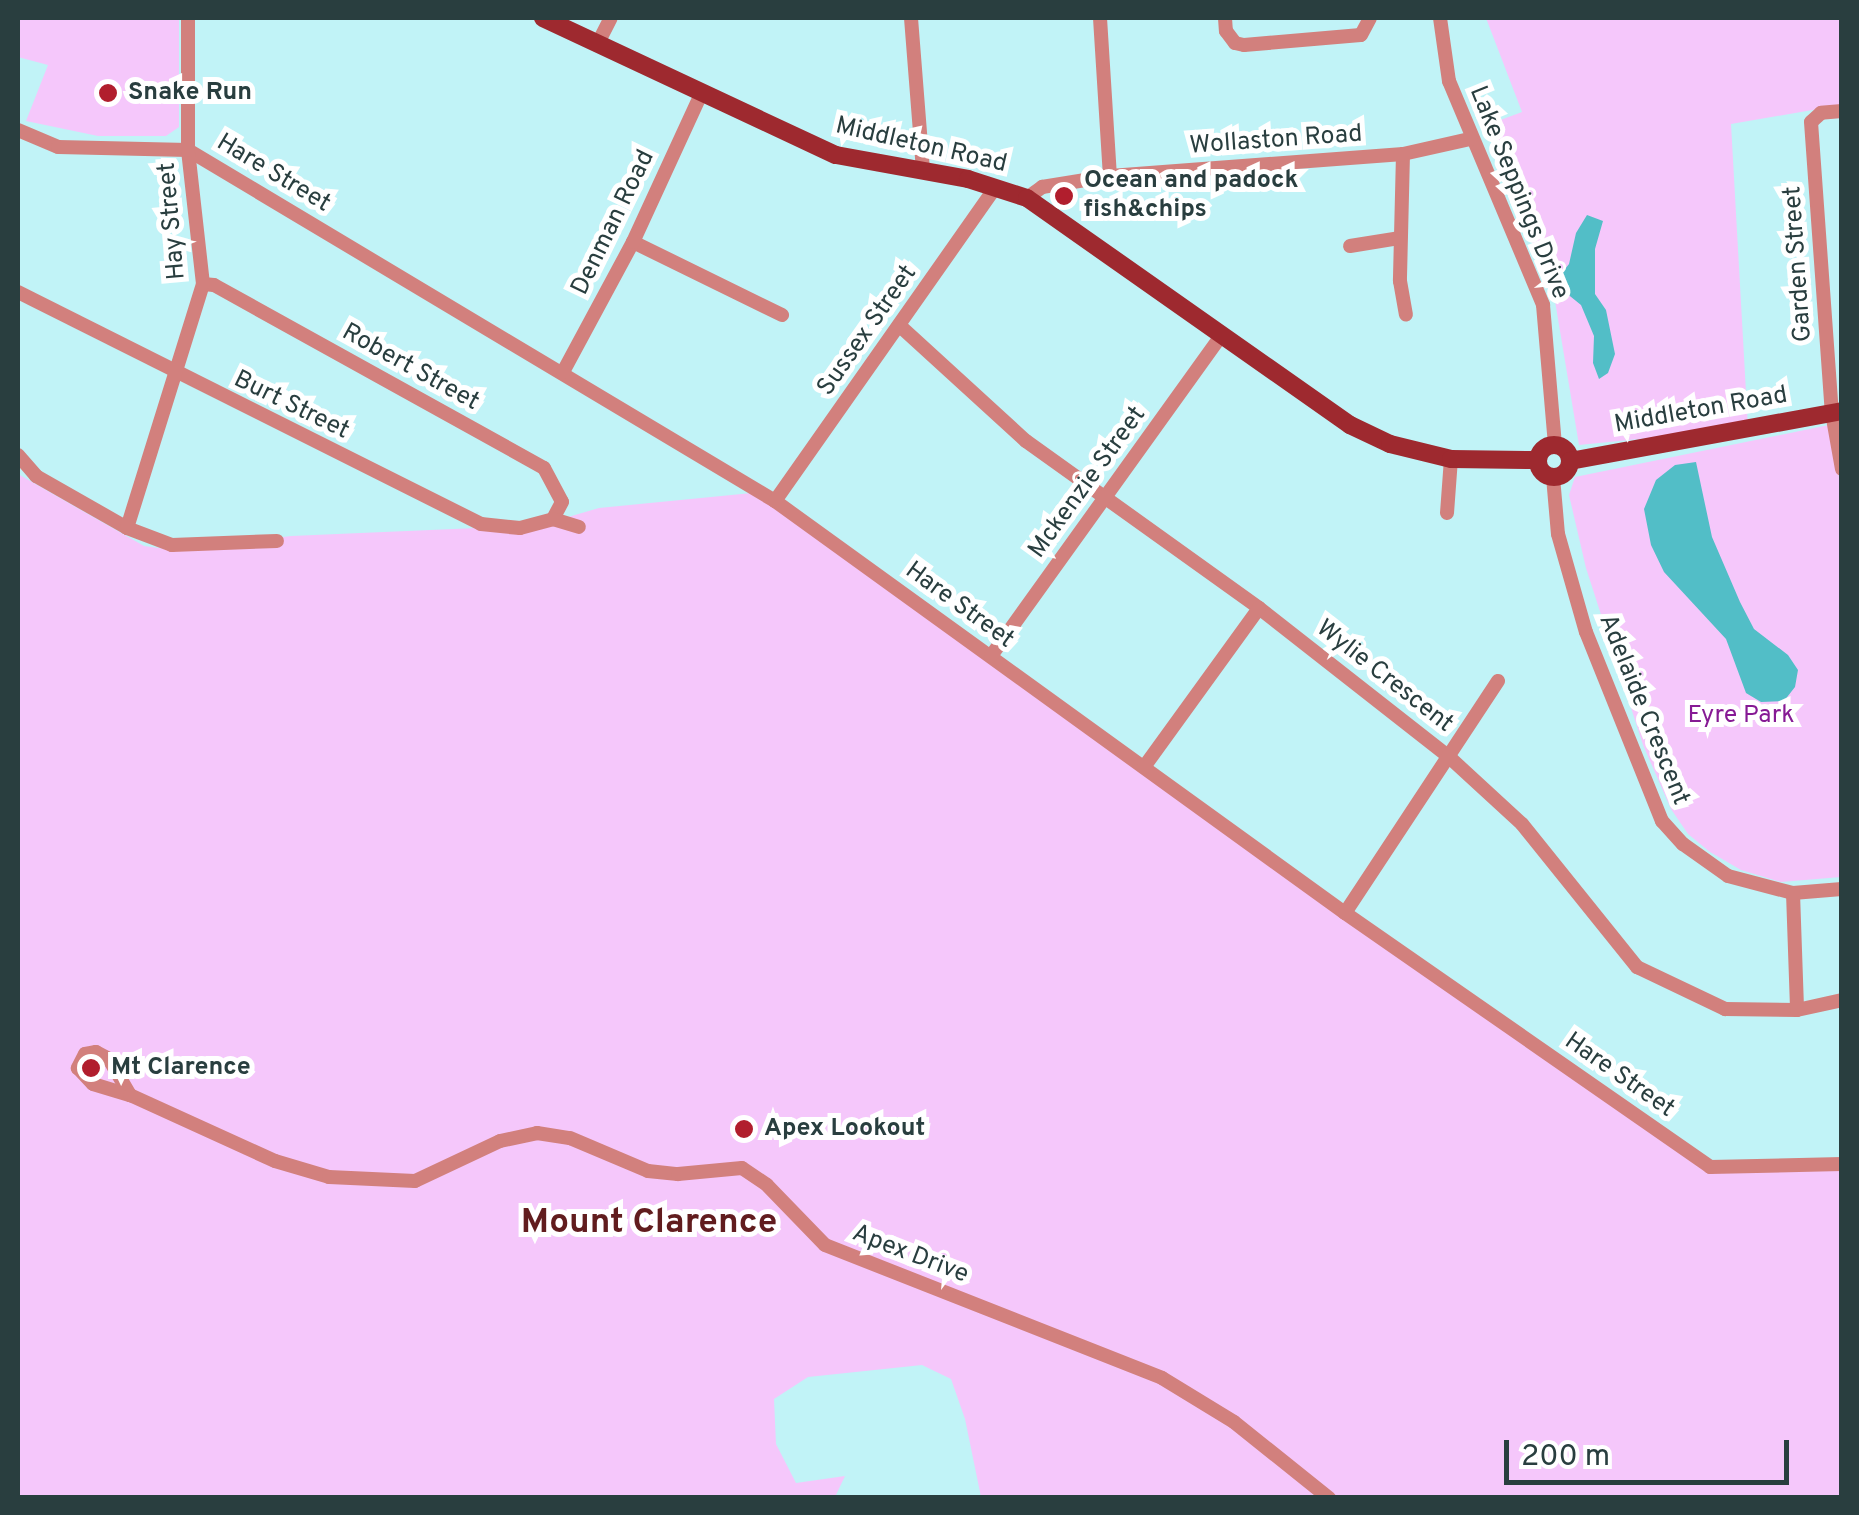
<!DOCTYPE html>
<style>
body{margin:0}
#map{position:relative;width:1859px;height:1515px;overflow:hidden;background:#c1f3f7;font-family:Overpass,sans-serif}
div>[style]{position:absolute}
.green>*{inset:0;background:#f5c7fb}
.water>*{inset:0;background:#52bec7}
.minor>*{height:14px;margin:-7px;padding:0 7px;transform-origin:7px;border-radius:7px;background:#d2807d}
.major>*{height:18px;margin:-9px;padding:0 9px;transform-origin:9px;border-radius:9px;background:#9e292f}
.major>.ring{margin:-9px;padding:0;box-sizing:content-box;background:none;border:18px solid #9e292f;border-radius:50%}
.dots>*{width:28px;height:28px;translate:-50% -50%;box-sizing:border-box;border:5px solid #fff;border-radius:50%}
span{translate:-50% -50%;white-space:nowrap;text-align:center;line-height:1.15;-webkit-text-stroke:10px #fff;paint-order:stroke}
.poi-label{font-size:25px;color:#293e3f;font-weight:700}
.left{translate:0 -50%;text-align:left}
.street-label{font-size:25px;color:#293e3f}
.park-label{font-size:25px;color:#861a94}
.district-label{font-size:35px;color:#611c1e;font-weight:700}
.frame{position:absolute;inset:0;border:20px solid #293e3f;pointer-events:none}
.scale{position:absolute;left:1504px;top:1440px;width:285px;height:45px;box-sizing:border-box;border:5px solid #293e3f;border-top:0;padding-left:12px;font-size:30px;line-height:35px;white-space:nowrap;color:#293e3f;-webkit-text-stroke:8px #fff;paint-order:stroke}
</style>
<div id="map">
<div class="green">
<div style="clip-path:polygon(18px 18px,179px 18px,179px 127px,166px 136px,98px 136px,26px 121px,48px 65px,18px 57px)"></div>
<div style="clip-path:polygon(1486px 18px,1841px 18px,1841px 105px,1731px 124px,1748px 428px,1579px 445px,1555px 301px,1487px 125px,1522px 112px)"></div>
<div style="clip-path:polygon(1829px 425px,1842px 493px,1841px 877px,1781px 882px,1741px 870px,1710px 852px,1688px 834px,1671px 809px,1643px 745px,1586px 568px,1569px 495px,1575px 477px)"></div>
<div style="clip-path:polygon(18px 474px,144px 546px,174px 550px,291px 536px,477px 528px,520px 531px,599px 508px,762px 492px,1705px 1164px,1841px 1168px,1841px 1497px,981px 1497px,965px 1419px,951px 1379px,922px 1365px,808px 1377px,774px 1399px,776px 1444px,796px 1483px,845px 1476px,835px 1497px,18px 1497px)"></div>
</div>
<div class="water">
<div style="clip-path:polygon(1587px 215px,1603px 221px,1595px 249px,1595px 294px,1606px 310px,1615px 354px,1608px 373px,1599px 379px,1593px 363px,1594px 336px,1581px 305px,1560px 288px,1557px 279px,1569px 264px,1576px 233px)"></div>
<div style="clip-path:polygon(1696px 462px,1712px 537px,1740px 602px,1754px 629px,1788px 655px,1798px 670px,1795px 687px,1784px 701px,1761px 702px,1746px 693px,1726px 639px,1664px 572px,1651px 545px,1644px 509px,1656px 480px,1675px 465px)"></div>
</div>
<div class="minor">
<div style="left:911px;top:18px;width:151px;rotate:85.5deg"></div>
<div style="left:1100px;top:18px;width:158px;rotate:86.4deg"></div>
<div style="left:1225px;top:18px;width:13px;rotate:86deg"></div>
<div style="left:1226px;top:31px;width:15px;rotate:53deg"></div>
<div style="left:1235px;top:43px;width:9px;rotate:13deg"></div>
<div style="left:1244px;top:45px;width:117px;rotate:-4.9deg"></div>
<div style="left:1361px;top:35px;width:19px;rotate:-62deg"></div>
<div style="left:1440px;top:18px;width:64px;rotate:81.9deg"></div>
<div style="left:1449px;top:81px;width:243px;rotate:67.2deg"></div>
<div style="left:1543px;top:305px;width:141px;rotate:85.1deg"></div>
<div style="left:597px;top:45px;width:30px;rotate:-63deg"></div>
<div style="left:1842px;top:111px;width:21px;rotate:175deg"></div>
<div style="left:1821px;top:113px;width:13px;rotate:138deg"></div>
<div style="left:1811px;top:122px;width:292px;rotate:85.9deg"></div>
<div style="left:1832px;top:413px;width:57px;rotate:79.9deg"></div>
<div style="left:18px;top:130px;width:43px;rotate:23deg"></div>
<div style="left:58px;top:147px;width:130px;rotate:1.3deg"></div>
<div style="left:188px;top:150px;width:684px;rotate:30.88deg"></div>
<div style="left:775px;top:501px;width:703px;rotate:35.86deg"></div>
<div style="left:1345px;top:913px;width:445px;rotate:34.8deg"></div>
<div style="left:1710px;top:1167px;width:132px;rotate:-1.3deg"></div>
<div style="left:1403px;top:154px;width:127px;rotate:91.4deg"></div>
<div style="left:1400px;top:281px;width:34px;rotate:80deg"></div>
<div style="left:1027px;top:198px;width:19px;rotate:-36deg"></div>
<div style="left:1042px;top:187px;width:69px;rotate:-9.2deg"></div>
<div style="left:1110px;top:176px;width:294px;rotate:-4.3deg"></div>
<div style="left:1403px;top:154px;width:69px;rotate:-12.6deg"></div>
<div style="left:633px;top:242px;width:166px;rotate:26.1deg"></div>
<div style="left:1350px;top:246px;width:51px;rotate:-9.1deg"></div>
<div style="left:203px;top:284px;width:11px;rotate:5deg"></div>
<div style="left:214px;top:285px;width:377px;rotate:29deg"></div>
<div style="left:544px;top:468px;width:38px;rotate:62deg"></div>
<div style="left:562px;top:502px;width:19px;rotate:118deg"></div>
<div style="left:18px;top:292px;width:518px;rotate:26.61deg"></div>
<div style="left:481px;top:524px;width:39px;rotate:6deg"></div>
<div style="left:520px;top:528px;width:34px;rotate:-15deg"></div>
<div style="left:900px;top:326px;width:171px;rotate:42.4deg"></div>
<div style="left:1026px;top:441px;width:287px;rotate:35.6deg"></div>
<div style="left:1259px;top:608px;width:240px;rotate:38.1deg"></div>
<div style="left:1448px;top:756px;width:100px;rotate:42.6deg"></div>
<div style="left:1522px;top:824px;width:184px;rotate:51.2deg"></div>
<div style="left:1637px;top:967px;width:98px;rotate:25.5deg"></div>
<div style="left:1725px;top:1009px;width:72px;rotate:0.8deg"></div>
<div style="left:1797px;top:1010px;width:46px;rotate:-12.5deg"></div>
<div style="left:563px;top:372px;width:148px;rotate:-61.7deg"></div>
<div style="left:633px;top:242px;width:165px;rotate:-65.3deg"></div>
<div style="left:18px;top:455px;width:28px;rotate:49deg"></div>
<div style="left:36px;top:476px;width:105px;rotate:29.7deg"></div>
<div style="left:127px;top:528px;width:48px;rotate:20.7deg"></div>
<div style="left:172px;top:545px;width:105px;rotate:-2.2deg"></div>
<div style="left:1553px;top:477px;width:57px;rotate:85deg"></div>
<div style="left:1558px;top:534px;width:102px;rotate:74.1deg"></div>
<div style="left:1586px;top:632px;width:204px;rotate:68.1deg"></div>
<div style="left:1662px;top:821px;width:31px;rotate:48deg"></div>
<div style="left:1683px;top:844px;width:55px;rotate:35.4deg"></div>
<div style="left:1728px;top:876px;width:67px;rotate:14.7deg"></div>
<div style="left:1793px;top:893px;width:49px;rotate:-4.7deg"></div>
<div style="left:775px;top:501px;width:384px;rotate:-54.9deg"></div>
<div style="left:1447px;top:513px;width:54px;rotate:-85.8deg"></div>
<div style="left:553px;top:519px;width:27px;rotate:17deg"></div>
<div style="left:127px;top:528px;width:256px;rotate:-72.7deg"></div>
<div style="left:203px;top:284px;width:135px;rotate:-96.4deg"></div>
<div style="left:188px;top:150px;width:132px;rotate:-90deg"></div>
<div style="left:991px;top:656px;width:394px;rotate:-54.3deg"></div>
<div style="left:1144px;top:767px;width:196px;rotate:-54.1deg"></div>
<div style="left:1793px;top:893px;width:117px;rotate:88deg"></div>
<div style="left:1345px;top:913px;width:278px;rotate:-56.6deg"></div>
<div style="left:130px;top:1095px;width:42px;rotate:-120.3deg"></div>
<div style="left:109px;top:1059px;width:15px;rotate:-152deg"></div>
<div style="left:96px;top:1052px;width:11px;rotate:170deg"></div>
<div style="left:85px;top:1054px;width:16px;rotate:117deg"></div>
<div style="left:78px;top:1068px;width:22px;rotate:47deg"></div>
<div style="left:93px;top:1084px;width:39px;rotate:17deg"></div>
<div style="left:130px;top:1095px;width:159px;rotate:24.5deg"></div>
<div style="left:275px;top:1161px;width:56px;rotate:16.5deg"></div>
<div style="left:329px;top:1177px;width:86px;rotate:2.7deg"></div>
<div style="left:415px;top:1181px;width:94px;rotate:-25.2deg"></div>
<div style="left:500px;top:1141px;width:38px;rotate:-12deg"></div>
<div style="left:537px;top:1133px;width:33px;rotate:9deg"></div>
<div style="left:570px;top:1138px;width:85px;rotate:22.9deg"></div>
<div style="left:648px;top:1171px;width:30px;rotate:6deg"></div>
<div style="left:678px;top:1174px;width:64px;rotate:-5.4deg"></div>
<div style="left:742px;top:1168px;width:30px;rotate:34deg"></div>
<div style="left:767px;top:1185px;width:83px;rotate:46deg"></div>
<div style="left:825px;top:1245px;width:362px;rotate:21.5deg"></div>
<div style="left:1162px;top:1378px;width:84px;rotate:31.4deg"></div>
<div style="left:1234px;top:1422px;width:122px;rotate:38.7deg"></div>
</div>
<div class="major">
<div style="left:543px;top:18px;width:323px;rotate:25.1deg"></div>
<div style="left:836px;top:155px;width:134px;rotate:10.3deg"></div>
<div style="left:968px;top:179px;width:62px;rotate:17.9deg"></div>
<div style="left:1027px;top:198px;width:395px;rotate:35.1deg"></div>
<div style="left:1350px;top:425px;width:44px;rotate:25.4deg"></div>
<div style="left:1390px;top:444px;width:63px;rotate:13.8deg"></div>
<div style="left:1451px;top:459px;width:87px;rotate:0.7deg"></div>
<div class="ring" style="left:1538px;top:445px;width:14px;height:14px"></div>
<div style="left:1570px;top:461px;width:277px;rotate:-10.4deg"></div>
</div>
<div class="dots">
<div style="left:108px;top:93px;background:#b11e2d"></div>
<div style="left:1064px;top:196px;background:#b11e2d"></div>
<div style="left:91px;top:1068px;background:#b11e2d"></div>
<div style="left:744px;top:1129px;background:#b11e2d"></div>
</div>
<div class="poi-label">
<span class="left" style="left:128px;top:93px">Snake Run</span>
<span class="left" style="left:1084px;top:196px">Ocean and padock<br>fish&amp;chips</span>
<span class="left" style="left:111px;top:1068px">Mt Clarence</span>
<span class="left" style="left:764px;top:1129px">Apex Lookout</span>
</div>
<div class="street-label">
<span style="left:1276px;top:141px;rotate:-4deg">Wollaston Road</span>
<span style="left:921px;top:146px;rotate:13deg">Middleton Road</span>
<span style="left:273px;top:174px;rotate:31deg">Hare Street</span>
<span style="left:1518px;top:193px;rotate:68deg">Lake Seppings Drive</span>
<span style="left:173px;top:221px;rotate:-95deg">Hay Street</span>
<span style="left:614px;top:223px;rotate:-64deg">Denman Road</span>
<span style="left:1799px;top:264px;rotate:-94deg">Garden Street</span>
<span style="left:868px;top:331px;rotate:-55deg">Sussex Street</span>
<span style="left:410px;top:368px;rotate:29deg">Robert Street</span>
<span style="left:291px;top:406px;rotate:26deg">Burt Street</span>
<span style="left:1701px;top:411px;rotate:-10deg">Middleton Road</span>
<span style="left:1088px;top:483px;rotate:-54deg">Mckenzie Street</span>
<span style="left:959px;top:606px;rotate:36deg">Hare Street</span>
<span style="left:1384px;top:677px;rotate:38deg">Wylie Crescent</span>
<span style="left:1643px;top:710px;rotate:68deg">Adelaide Crescent</span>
<span style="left:1619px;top:1076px;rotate:35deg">Hare Street</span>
<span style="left:910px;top:1255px;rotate:21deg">Apex Drive</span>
</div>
<div class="park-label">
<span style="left:1741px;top:716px">Eyre Park</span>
</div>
<div class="district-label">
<span style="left:649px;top:1223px">Mount Clarence</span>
</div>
<div class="frame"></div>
<div class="scale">200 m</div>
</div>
